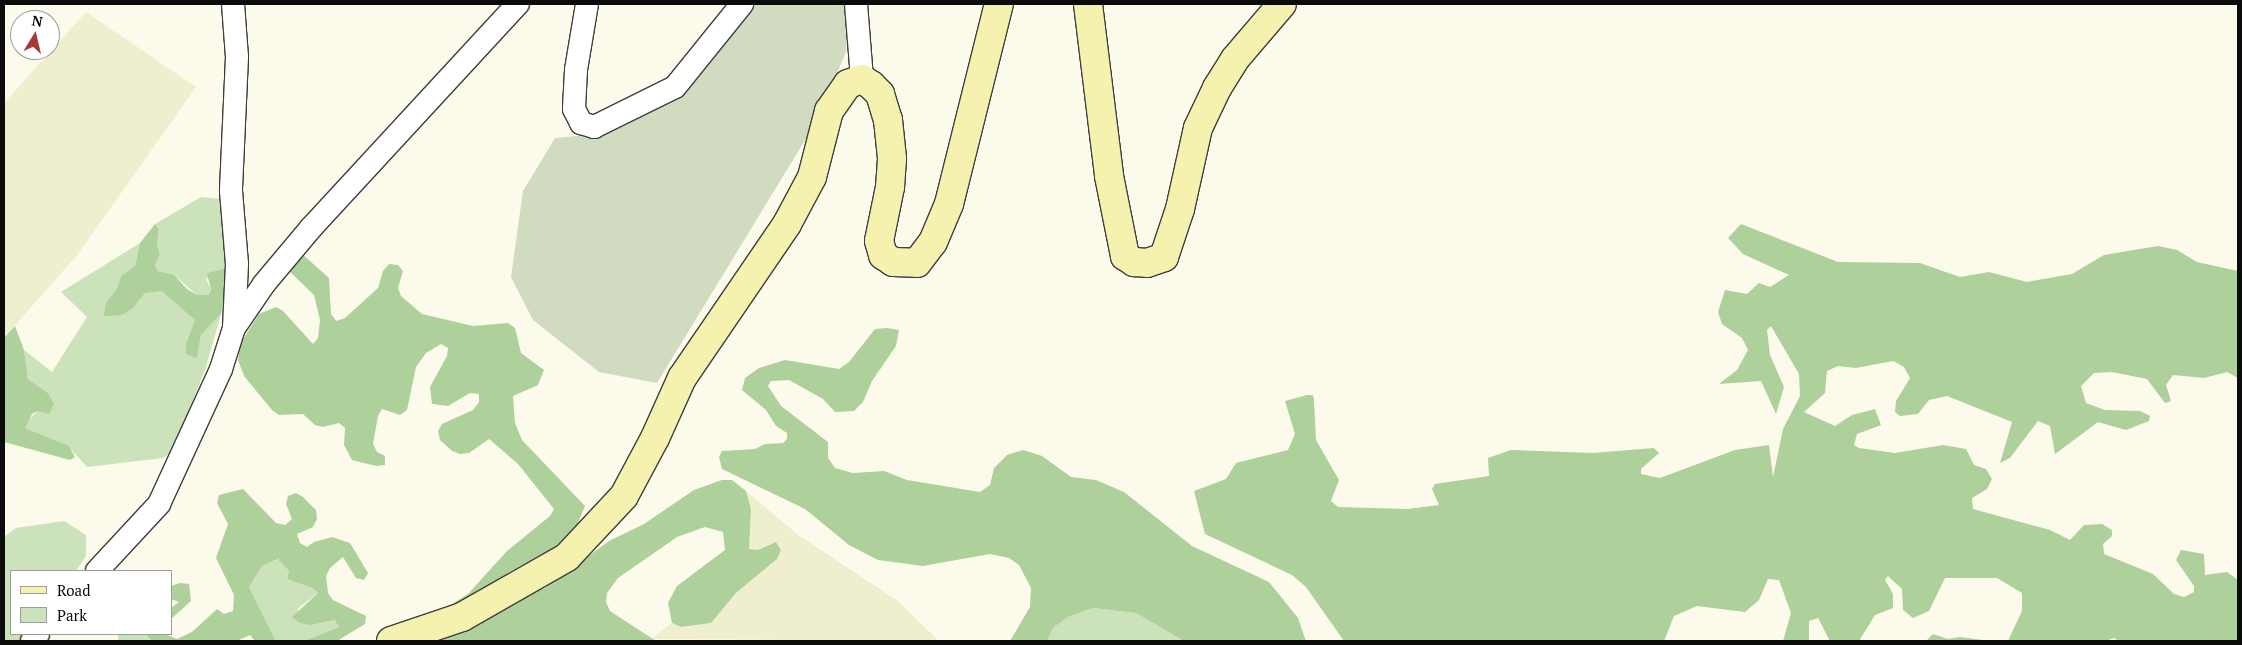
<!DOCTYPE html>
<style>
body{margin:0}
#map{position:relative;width:2242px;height:645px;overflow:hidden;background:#fcfaeb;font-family:"PT Serif",serif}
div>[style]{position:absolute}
.farmland>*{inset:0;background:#efefcf}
.green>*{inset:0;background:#cbe2ba}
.forest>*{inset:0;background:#aed09b}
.cemetery>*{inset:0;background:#d0dbc0}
.roads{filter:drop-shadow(1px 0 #3e3e3e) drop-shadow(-1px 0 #3e3e3e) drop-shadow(0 1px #3e3e3e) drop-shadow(0 -1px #3e3e3e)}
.street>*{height:22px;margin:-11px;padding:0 11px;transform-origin:11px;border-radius:11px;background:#fff}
.secondary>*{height:28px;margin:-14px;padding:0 14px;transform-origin:14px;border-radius:14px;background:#f4f2ae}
span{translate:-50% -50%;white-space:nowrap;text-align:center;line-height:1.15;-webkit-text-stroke:5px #fff;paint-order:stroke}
.frame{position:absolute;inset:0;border:5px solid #0b0b0b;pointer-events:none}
.legend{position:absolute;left:10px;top:570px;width:162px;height:65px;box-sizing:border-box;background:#fff;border:1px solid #9d9d9d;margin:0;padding:6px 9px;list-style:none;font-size:15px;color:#0b0b0b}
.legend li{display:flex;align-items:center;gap:10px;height:25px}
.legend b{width:25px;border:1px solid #9d9d9d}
.north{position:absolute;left:10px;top:10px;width:50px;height:50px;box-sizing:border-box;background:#fff;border:1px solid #9d9d9d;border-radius:50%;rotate:9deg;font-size:14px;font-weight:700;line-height:20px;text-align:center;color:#0b0b0b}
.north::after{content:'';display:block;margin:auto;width:18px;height:22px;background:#a73a36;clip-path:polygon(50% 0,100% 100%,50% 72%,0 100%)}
</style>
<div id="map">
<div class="farmland">
<div style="clip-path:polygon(86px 12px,196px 87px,78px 254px,4px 338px,4px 103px)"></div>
<div style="clip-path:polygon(746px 491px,797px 534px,898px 601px,939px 641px,651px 639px,672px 623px,681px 627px,711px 623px,736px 593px,777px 559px,748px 549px,751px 509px)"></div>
</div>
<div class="green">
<div style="clip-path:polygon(201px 197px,220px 199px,229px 268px,206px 279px,211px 290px,209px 295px,197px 295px,174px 275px,158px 271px,155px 265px,160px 254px,157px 244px,159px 229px,155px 224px)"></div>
<div style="clip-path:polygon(140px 243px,135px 266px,121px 276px,117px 288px,106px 303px,133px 308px,145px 293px,162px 290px,168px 293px,195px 320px,186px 343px,197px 358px,201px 335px,221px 314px,206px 367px,173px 451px,163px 458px,87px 467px,68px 446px,25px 428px,25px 423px,38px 411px,48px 393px,28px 379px,24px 350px,52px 372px,87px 317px,61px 292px)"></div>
<div style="clip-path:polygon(64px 521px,86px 535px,86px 556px,76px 571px,11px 571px,11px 634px,25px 634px,19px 641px,4px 641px,4px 537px,16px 528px)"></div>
<div style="clip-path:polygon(279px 559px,289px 571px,287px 579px,312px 588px,318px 593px,297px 609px,311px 625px,336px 620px,339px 627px,304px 641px,276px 641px,249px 587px,262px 566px)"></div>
<div style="clip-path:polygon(1093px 608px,1136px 613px,1184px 641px,1047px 641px,1053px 628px,1068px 617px)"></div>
<div style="clip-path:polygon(118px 634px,147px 634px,153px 641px,118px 641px)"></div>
</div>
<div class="forest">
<div style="clip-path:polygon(155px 224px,159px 229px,157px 244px,160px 254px,155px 265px,158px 271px,174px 275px,187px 289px,197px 295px,209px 295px,211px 290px,207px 273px,229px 268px,230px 278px,221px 314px,201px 335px,197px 358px,186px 354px,186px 343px,195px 320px,162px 291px,145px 293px,133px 308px,122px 315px,104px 316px,106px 303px,117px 288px,121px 276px,135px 266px,140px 243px)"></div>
<div style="clip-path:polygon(1741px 224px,1838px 262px,1920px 263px,1960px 277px,1989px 272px,2027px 282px,2072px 274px,2104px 255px,2158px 246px,2177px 250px,2197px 262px,2238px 271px,2238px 378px,2227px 372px,2204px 378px,2173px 375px,2166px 385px,2171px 401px,2165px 403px,2147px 379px,2112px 372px,2094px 373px,2081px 386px,2086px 403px,2105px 410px,2140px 411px,2150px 416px,2149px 421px,2126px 430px,2098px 422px,2055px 454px,2050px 426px,2038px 421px,2010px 458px,2000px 463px,2012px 422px,1947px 396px,1929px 400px,1918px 414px,1900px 416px,1895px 412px,1896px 401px,1910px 378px,1904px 367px,1893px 361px,1856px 368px,1838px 366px,1827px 371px,1825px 393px,1804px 412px,1835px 426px,1852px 415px,1875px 409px,1881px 425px,1857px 434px,1854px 445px,1859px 448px,1895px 453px,1943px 445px,1966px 449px,1974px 465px,1986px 469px,1992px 479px,1987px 489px,1972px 498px,1973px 509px,2050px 530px,2070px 540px,2084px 525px,2102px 524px,2112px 530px,2112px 536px,2103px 544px,2104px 554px,2153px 574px,2174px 594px,2184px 597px,2194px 592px,2194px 586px,2176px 560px,2181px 550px,2204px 554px,2205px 575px,2227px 572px,2238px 580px,2238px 641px,2119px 641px,2114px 638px,2106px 641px,2008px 641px,2022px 611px,2022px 593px,1997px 578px,1945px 578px,1929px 611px,1913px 618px,1903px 610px,1902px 589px,1888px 576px,1885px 580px,1893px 594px,1893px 608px,1875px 615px,1859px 641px,1830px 641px,1818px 618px,1809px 621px,1809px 641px,1783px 641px,1791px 613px,1779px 580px,1768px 579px,1759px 600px,1745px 612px,1697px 606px,1674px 616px,1664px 641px,1344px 641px,1306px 587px,1292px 575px,1205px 534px,1194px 491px,1226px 479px,1236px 463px,1288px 450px,1295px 434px,1285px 401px,1307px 395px,1313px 395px,1314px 400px,1316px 440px,1339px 480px,1331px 501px,1338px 507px,1408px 509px,1439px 505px,1432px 489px,1435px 484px,1489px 476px,1488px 458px,1511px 450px,1593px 453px,1654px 448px,1659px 453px,1641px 469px,1641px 474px,1660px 478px,1735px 450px,1769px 445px,1773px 477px,1783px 429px,1800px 396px,1799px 374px,1771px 326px,1767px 330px,1770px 355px,1784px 387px,1776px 414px,1761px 381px,1719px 384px,1737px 370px,1748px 350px,1742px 338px,1722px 324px,1718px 312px,1725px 290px,1747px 294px,1759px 283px,1770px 287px,1789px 275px,1743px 254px,1728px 238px)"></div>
<div style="clip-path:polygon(302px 254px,329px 278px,331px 314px,336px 321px,345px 318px,378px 288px,383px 271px,389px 264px,398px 265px,403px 271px,398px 288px,401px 296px,422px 314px,473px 326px,508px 323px,515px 328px,521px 353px,544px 370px,538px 385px,513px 396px,515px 423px,522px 440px,585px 506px,575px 530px,555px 547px,509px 572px,466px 605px,420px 620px,409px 620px,444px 609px,468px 594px,507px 551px,550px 516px,554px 509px,518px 464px,489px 439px,469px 453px,460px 454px,452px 451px,440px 440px,438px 431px,442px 424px,473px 410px,479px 402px,479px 394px,470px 393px,448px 406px,432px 404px,430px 387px,447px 356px,448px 348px,441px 344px,426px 353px,416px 367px,407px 410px,400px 415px,382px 409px,378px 416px,373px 444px,377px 452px,385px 456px,385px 465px,376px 466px,352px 460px,344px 445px,345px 428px,339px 423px,323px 427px,315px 425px,303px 414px,279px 415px,272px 410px,244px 376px,238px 360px,240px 344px,259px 314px,276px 307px,283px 311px,313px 344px,318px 338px,320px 320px,314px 295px,289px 271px)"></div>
<div style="clip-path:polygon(15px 326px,24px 350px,28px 379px,48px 393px,54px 404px,49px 414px,38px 411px,32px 414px,25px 428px,69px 446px,75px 457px,70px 460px,4px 442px,4px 338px)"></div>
<div style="clip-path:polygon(887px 328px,899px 330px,896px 346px,872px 381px,863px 402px,854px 411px,835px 412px,823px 399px,789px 380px,771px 381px,768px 386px,781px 406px,828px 442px,828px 458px,835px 468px,853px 473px,884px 471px,907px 480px,980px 492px,990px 485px,994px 468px,1007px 455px,1023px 450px,1042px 456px,1071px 477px,1096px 480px,1124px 492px,1192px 546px,1269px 582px,1298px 618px,1306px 641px,1184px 641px,1136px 613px,1093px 608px,1068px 617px,1053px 628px,1047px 641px,1010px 641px,1030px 607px,1031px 588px,1019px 565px,1009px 558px,990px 554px,923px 566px,878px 560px,849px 545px,805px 509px,722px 469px,719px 457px,722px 451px,755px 449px,765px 444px,783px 443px,787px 439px,787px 433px,776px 426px,766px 410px,742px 390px,745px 378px,759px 368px,785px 360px,839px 369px,849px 362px,875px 329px)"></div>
<div style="clip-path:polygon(722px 480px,732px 480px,746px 491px,751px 509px,749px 549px,758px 550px,776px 542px,781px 550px,777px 559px,736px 593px,711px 623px,681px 627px,672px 623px,668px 603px,677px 586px,725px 550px,723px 532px,705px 527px,677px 537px,618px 578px,607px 593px,606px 602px,610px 611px,656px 641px,440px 641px,500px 606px,545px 588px,609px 541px,644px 524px,694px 490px)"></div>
<div style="clip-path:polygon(243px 489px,276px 523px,285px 525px,292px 519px,286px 504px,288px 496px,296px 493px,303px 497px,316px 510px,317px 519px,313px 527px,297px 534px,300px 543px,307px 547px,314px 542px,332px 537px,350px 543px,368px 573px,364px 580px,356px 578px,343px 557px,330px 568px,326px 576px,328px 593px,333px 600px,366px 616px,365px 624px,337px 641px,304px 641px,339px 627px,335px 620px,311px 625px,300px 623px,292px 617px,318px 593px,312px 588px,287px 579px,289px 571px,278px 559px,262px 566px,249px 587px,276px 641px,255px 641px,250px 635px,237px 641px,153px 641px,148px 637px,147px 634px,165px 634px,177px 639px,192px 632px,217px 609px,224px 614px,233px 611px,234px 595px,216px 558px,228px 524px,217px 503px,219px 495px)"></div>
<div style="clip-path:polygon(180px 583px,189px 584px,191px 601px,171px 619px,171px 608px,179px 602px,171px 599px,171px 586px)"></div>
<div style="clip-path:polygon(1933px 634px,1948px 639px,1960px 637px,1991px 641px,1926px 641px)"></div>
</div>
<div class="cemetery">
<div style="clip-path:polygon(747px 4px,850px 4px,846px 52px,818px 119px,657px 383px,599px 372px,533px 320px,511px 277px,523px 191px,555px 138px,609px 133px,674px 98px)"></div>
</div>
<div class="roads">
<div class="street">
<div style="left:233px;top:4px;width:53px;rotate:85.7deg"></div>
<div style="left:237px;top:57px;width:134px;rotate:92.6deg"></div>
<div style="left:231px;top:191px;width:73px;rotate:85.3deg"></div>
<div style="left:237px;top:264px;width:63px;rotate:92.7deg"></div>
<div style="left:587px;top:4px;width:67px;rotate:99.5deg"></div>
<div style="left:576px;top:70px;width:39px;rotate:93deg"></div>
<div style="left:574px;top:109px;width:16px;rotate:63deg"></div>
<div style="left:581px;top:123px;width:14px;rotate:17deg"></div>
<div style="left:594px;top:127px;width:90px;rotate:-26.3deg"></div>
<div style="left:675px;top:87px;width:107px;rotate:-51.1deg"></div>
<div style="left:856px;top:4px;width:75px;rotate:85.4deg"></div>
<div style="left:97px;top:571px;width:91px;rotate:-47.2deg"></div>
<div style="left:159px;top:504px;width:149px;rotate:-65.3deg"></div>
<div style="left:221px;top:369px;width:43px;rotate:-72.4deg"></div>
<div style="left:234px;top:328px;width:53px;rotate:-55.7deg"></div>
<div style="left:264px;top:284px;width:73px;rotate:-50deg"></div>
<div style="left:311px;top:228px;width:305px;rotate:-47.3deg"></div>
<div style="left:32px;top:641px;width:9px;rotate:-49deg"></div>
</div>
<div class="secondary">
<div style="left:1088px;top:4px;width:173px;rotate:83deg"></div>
<div style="left:1109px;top:176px;width:82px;rotate:78.7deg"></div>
<div style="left:1125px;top:256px;width:11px;rotate:34deg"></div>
<div style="left:1134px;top:262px;width:13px;rotate:4deg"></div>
<div style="left:1147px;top:263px;width:18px;rotate:-19deg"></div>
<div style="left:1164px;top:257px;width:51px;rotate:-71.6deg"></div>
<div style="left:1180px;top:209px;width:83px;rotate:-77.5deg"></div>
<div style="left:1198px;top:128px;width:44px;rotate:-64.6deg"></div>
<div style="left:1217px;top:88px;width:34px;rotate:-58deg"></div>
<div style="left:1235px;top:59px;width:72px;rotate:-49.5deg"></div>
<div style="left:391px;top:641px;width:75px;rotate:-18.7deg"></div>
<div style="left:462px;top:617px;width:121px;rotate:-29.7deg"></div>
<div style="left:567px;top:557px;width:83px;rotate:-46.9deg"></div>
<div style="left:624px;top:496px;width:66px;rotate:-61.9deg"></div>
<div style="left:655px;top:438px;width:66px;rotate:-65.8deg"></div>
<div style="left:682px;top:378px;width:186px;rotate:-55.7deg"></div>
<div style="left:787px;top:224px;width:53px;rotate:-62deg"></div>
<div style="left:812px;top:177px;width:68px;rotate:-75.6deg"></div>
<div style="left:829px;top:111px;width:33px;rotate:-55deg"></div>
<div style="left:848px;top:84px;width:15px;rotate:-20deg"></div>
<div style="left:862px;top:79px;width:11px;rotate:34deg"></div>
<div style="left:871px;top:85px;width:13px;rotate:45deg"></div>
<div style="left:880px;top:94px;width:27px;rotate:73deg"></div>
<div style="left:888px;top:120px;width:39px;rotate:84deg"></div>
<div style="left:892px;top:159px;width:28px;rotate:94deg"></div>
<div style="left:890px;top:187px;width:55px;rotate:101.5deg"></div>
<div style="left:879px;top:241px;width:15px;rotate:74deg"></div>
<div style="left:883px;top:255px;width:12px;rotate:35deg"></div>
<div style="left:893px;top:262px;width:24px;rotate:2deg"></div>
<div style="left:917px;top:263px;width:26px;rotate:-53deg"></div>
<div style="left:933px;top:242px;width:41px;rotate:-67.2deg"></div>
<div style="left:949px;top:204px;width:206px;rotate:-76deg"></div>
</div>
</div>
<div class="frame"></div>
<ul class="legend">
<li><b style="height:6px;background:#f4f2ae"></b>Road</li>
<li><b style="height:14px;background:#cbe2ba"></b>Park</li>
</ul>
<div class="north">N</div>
</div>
